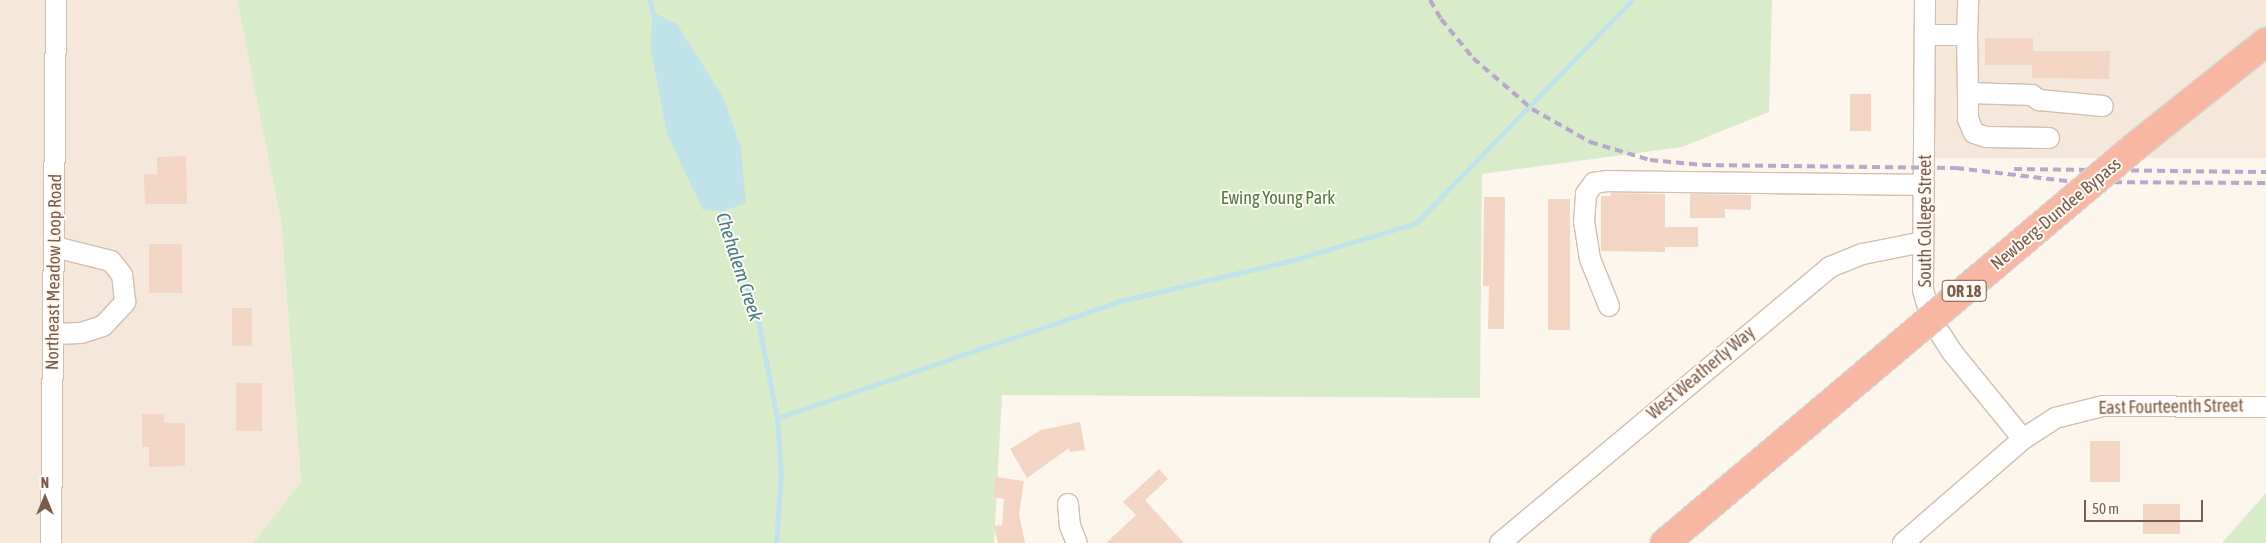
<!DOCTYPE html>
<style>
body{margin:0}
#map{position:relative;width:2266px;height:543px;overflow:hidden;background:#fdf6ec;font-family:"Asap Condensed",sans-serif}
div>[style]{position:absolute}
.residential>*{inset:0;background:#f5e8da;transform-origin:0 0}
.green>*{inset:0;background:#d8ecc9}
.water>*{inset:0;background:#bfe3e8}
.stream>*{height:5px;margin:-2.5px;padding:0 2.5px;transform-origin:2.5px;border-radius:2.5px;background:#bfe3e8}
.building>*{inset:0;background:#f3d5c3;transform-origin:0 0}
.roads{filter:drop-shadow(1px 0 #d1beb0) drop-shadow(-1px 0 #d1beb0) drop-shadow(0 1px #d1beb0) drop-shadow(0 -1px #d1beb0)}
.minor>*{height:20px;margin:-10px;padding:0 10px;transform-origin:10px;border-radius:10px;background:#fff}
.rail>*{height:4px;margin-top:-2px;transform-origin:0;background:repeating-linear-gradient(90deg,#b9a8c9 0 8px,transparent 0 13px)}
.bridges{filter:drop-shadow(1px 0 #dad1cd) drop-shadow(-1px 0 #dad1cd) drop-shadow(0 1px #dad1cd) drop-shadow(0 -1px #dad1cd)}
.highway-bridge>*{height:28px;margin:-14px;padding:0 14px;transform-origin:14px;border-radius:14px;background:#f7b7a3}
span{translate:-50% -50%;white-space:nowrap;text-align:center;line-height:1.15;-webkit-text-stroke:4px #fffaf3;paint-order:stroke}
.shield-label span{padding:1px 4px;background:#fffaf3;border:1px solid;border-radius:4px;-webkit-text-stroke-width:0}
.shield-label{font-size:16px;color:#7a5c4d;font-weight:700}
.park-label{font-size:18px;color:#537a41}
.street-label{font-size:18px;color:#7a5c4d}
.water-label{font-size:19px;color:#437c86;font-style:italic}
.north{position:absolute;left:20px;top:473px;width:50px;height:50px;-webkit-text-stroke:4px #fffaf3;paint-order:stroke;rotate:0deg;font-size:14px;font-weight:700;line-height:20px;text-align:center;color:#7a5c4d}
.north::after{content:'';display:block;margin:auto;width:18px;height:22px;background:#7a5c4d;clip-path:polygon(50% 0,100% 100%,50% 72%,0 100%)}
.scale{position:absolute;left:2084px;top:500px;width:119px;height:22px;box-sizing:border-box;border:2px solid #7a5c4d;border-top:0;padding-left:6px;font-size:15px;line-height:18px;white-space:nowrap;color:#7a5c4d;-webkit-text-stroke:4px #fffaf3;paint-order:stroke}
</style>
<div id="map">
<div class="residential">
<div style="clip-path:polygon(0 0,237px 0,281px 221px,301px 482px,253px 543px,0 543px)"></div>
<div style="left:1925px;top:0;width:341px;height:158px"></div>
</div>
<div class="green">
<div style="clip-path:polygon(237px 0,1772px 0,1769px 112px,1682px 147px,1482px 174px,1480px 398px,1002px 395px,994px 543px,253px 543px,301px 482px,281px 221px)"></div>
<div style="clip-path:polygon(2266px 493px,2266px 543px,2222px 543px)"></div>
</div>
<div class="water">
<div style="clip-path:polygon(652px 12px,677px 24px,723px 97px,741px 148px,746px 203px,723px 211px,703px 210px,667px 134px,651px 51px)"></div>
</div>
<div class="stream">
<div style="left:649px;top:0;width:17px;rotate:73deg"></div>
<div style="left:721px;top:206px;width:121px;rotate:72.2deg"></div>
<div style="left:758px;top:321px;width:99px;rotate:78.9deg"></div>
<div style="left:777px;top:418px;width:56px;rotate:85.9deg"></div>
<div style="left:781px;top:474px;width:69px;rotate:94.1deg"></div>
<div style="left:777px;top:418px;width:362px;rotate:-18.8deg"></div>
<div style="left:1120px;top:301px;width:178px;rotate:-13.3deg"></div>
<div style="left:1293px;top:260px;width:128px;rotate:-16.7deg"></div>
<div style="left:1416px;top:223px;width:310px;rotate:-45.9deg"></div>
</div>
<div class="building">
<div style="clip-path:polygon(1985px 38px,2033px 38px,2033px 51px,2110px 51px,2109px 79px,2032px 78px,2032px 65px,1985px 65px)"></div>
<div style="left:1850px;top:94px;width:21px;height:37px"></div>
<div style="clip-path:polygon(186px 156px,187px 204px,145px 204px,144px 174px,157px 174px,157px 157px)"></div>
<div style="clip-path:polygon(1611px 193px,1665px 194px,1665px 227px,1698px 227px,1698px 247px,1665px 247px,1665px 252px,1601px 251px,1601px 196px,1611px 196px)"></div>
<div style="clip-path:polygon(1690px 194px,1751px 195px,1751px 210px,1725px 209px,1725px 218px,1690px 218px)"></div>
<div style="clip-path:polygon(1484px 197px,1505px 197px,1504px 329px,1488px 329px,1489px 286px,1483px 286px)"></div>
<div style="left:1548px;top:199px;width:22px;height:131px"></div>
<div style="left:149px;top:244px;width:33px;height:49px"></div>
<div style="left:232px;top:308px;width:20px;height:38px"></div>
<div style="left:236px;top:383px;width:26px;height:48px"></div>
<div style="clip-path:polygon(142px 414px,164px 414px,164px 423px,185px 423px,185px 466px,149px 467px,149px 447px,142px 447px)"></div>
<div style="clip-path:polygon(1080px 422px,1085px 450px,1070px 452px,1069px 448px,1027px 478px,1010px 449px,1041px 430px)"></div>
<div style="left:2090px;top:441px;width:30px;height:41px"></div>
<div style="clip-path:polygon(1159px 469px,1168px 479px,1145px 500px,1184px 543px,1106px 543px,1136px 515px,1123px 502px)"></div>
<div style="clip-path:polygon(996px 477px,1024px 481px,1019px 514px,1025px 543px,998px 543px,994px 526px,1002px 525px,1004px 499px,993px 497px)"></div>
<div style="left:2143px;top:504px;width:37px;height:30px"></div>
</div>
<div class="roads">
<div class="minor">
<div style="left:1925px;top:0;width:290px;rotate:90.4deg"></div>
<div style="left:1923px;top:290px;width:32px;rotate:74deg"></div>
<div style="left:1932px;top:321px;width:37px;rotate:57deg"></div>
<div style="left:1952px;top:352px;width:112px;rotate:50.8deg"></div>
<div style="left:1925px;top:35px;width:42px"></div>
<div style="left:1967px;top:35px;width:58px;rotate:89deg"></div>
<div style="left:1968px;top:93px;width:64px;rotate:1.8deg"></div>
<div style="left:2032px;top:95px;width:9px;rotate:36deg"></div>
<div style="left:2039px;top:100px;width:64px;rotate:5.4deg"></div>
<div style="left:1967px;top:35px;width:35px;rotate:-88deg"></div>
<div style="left:1968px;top:93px;width:26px;rotate:90deg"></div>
<div style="left:1968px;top:119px;width:15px;rotate:67deg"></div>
<div style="left:1974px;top:133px;width:13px;rotate:18deg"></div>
<div style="left:1986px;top:137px;width:63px;rotate:0.9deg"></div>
<div style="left:1609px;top:306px;width:51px;rotate:-112deg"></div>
<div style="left:1590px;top:259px;width:36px;rotate:-99deg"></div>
<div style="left:1584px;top:223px;width:29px;rotate:-86deg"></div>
<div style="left:1586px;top:194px;width:14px;rotate:-54deg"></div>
<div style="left:1594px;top:183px;width:12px;rotate:-9deg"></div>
<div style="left:1606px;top:181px;width:316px;rotate:0.7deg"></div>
<div style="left:53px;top:334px;width:28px;rotate:-2deg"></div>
<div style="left:81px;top:333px;width:23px;rotate:-18deg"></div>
<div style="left:103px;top:326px;width:33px;rotate:-47deg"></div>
<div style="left:125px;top:302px;width:27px;rotate:-96deg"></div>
<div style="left:122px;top:275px;width:18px;rotate:-128deg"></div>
<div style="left:111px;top:261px;width:58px;rotate:-166deg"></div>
<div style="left:1068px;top:504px;width:22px;rotate:85deg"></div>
<div style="left:1070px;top:526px;width:18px;rotate:68deg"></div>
<div style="left:51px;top:543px;width:543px;rotate:-89.47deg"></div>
<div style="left:1500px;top:543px;width:430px;rotate:-39.9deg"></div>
<div style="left:1830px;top:267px;width:35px;rotate:-22deg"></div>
<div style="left:1863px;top:254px;width:61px;rotate:-11.3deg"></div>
<div style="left:1903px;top:543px;width:159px;rotate:-40.9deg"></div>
<div style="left:2023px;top:439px;width:38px;rotate:-33deg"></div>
<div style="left:2055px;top:418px;width:49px;rotate:-14deg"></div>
<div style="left:2103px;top:406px;width:163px;rotate:0.4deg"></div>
</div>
</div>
<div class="rail">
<div style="left:1430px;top:0;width:22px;rotate:60deg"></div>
<div style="left:1441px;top:19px;width:50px;rotate:50.6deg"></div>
<div style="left:1473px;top:58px;width:78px;rotate:40.8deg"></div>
<div style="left:1532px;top:109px;width:67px;rotate:29.6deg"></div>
<div style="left:1590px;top:142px;width:63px;rotate:16.7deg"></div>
<div style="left:1650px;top:160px;width:53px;rotate:5.4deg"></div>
<div style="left:1703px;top:165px;width:253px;rotate:0.7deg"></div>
<div style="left:1956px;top:168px;width:120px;rotate:6.7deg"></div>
<div style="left:2075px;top:182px;width:191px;rotate:0.3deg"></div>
<div style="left:2014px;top:169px;width:252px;rotate:0.7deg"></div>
</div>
<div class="bridges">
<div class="highway-bridge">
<div style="left:1665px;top:543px;width:617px;rotate:-40.14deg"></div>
<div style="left:2137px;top:145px;width:165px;rotate:-38.6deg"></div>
</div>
</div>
<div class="shield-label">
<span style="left:1964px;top:291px">OR 18</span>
</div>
<div class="park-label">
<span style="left:1278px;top:198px">Ewing Young Park</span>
</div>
<div class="street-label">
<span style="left:2056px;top:214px;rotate:-40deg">Newberg-Dundee Bypass</span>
<span style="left:1925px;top:221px;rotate:-90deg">South College Street</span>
<span style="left:54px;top:272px;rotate:-89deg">Northeast Meadow Loop Road</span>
<span style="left:1701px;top:373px;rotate:-40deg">West Weatherly Way</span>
<span style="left:2171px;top:407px;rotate:-1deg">East Fourteenth Street</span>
</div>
<div class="water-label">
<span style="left:739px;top:267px;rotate:72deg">Chehalem Creek</span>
</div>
<div class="north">N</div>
<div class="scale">50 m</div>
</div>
